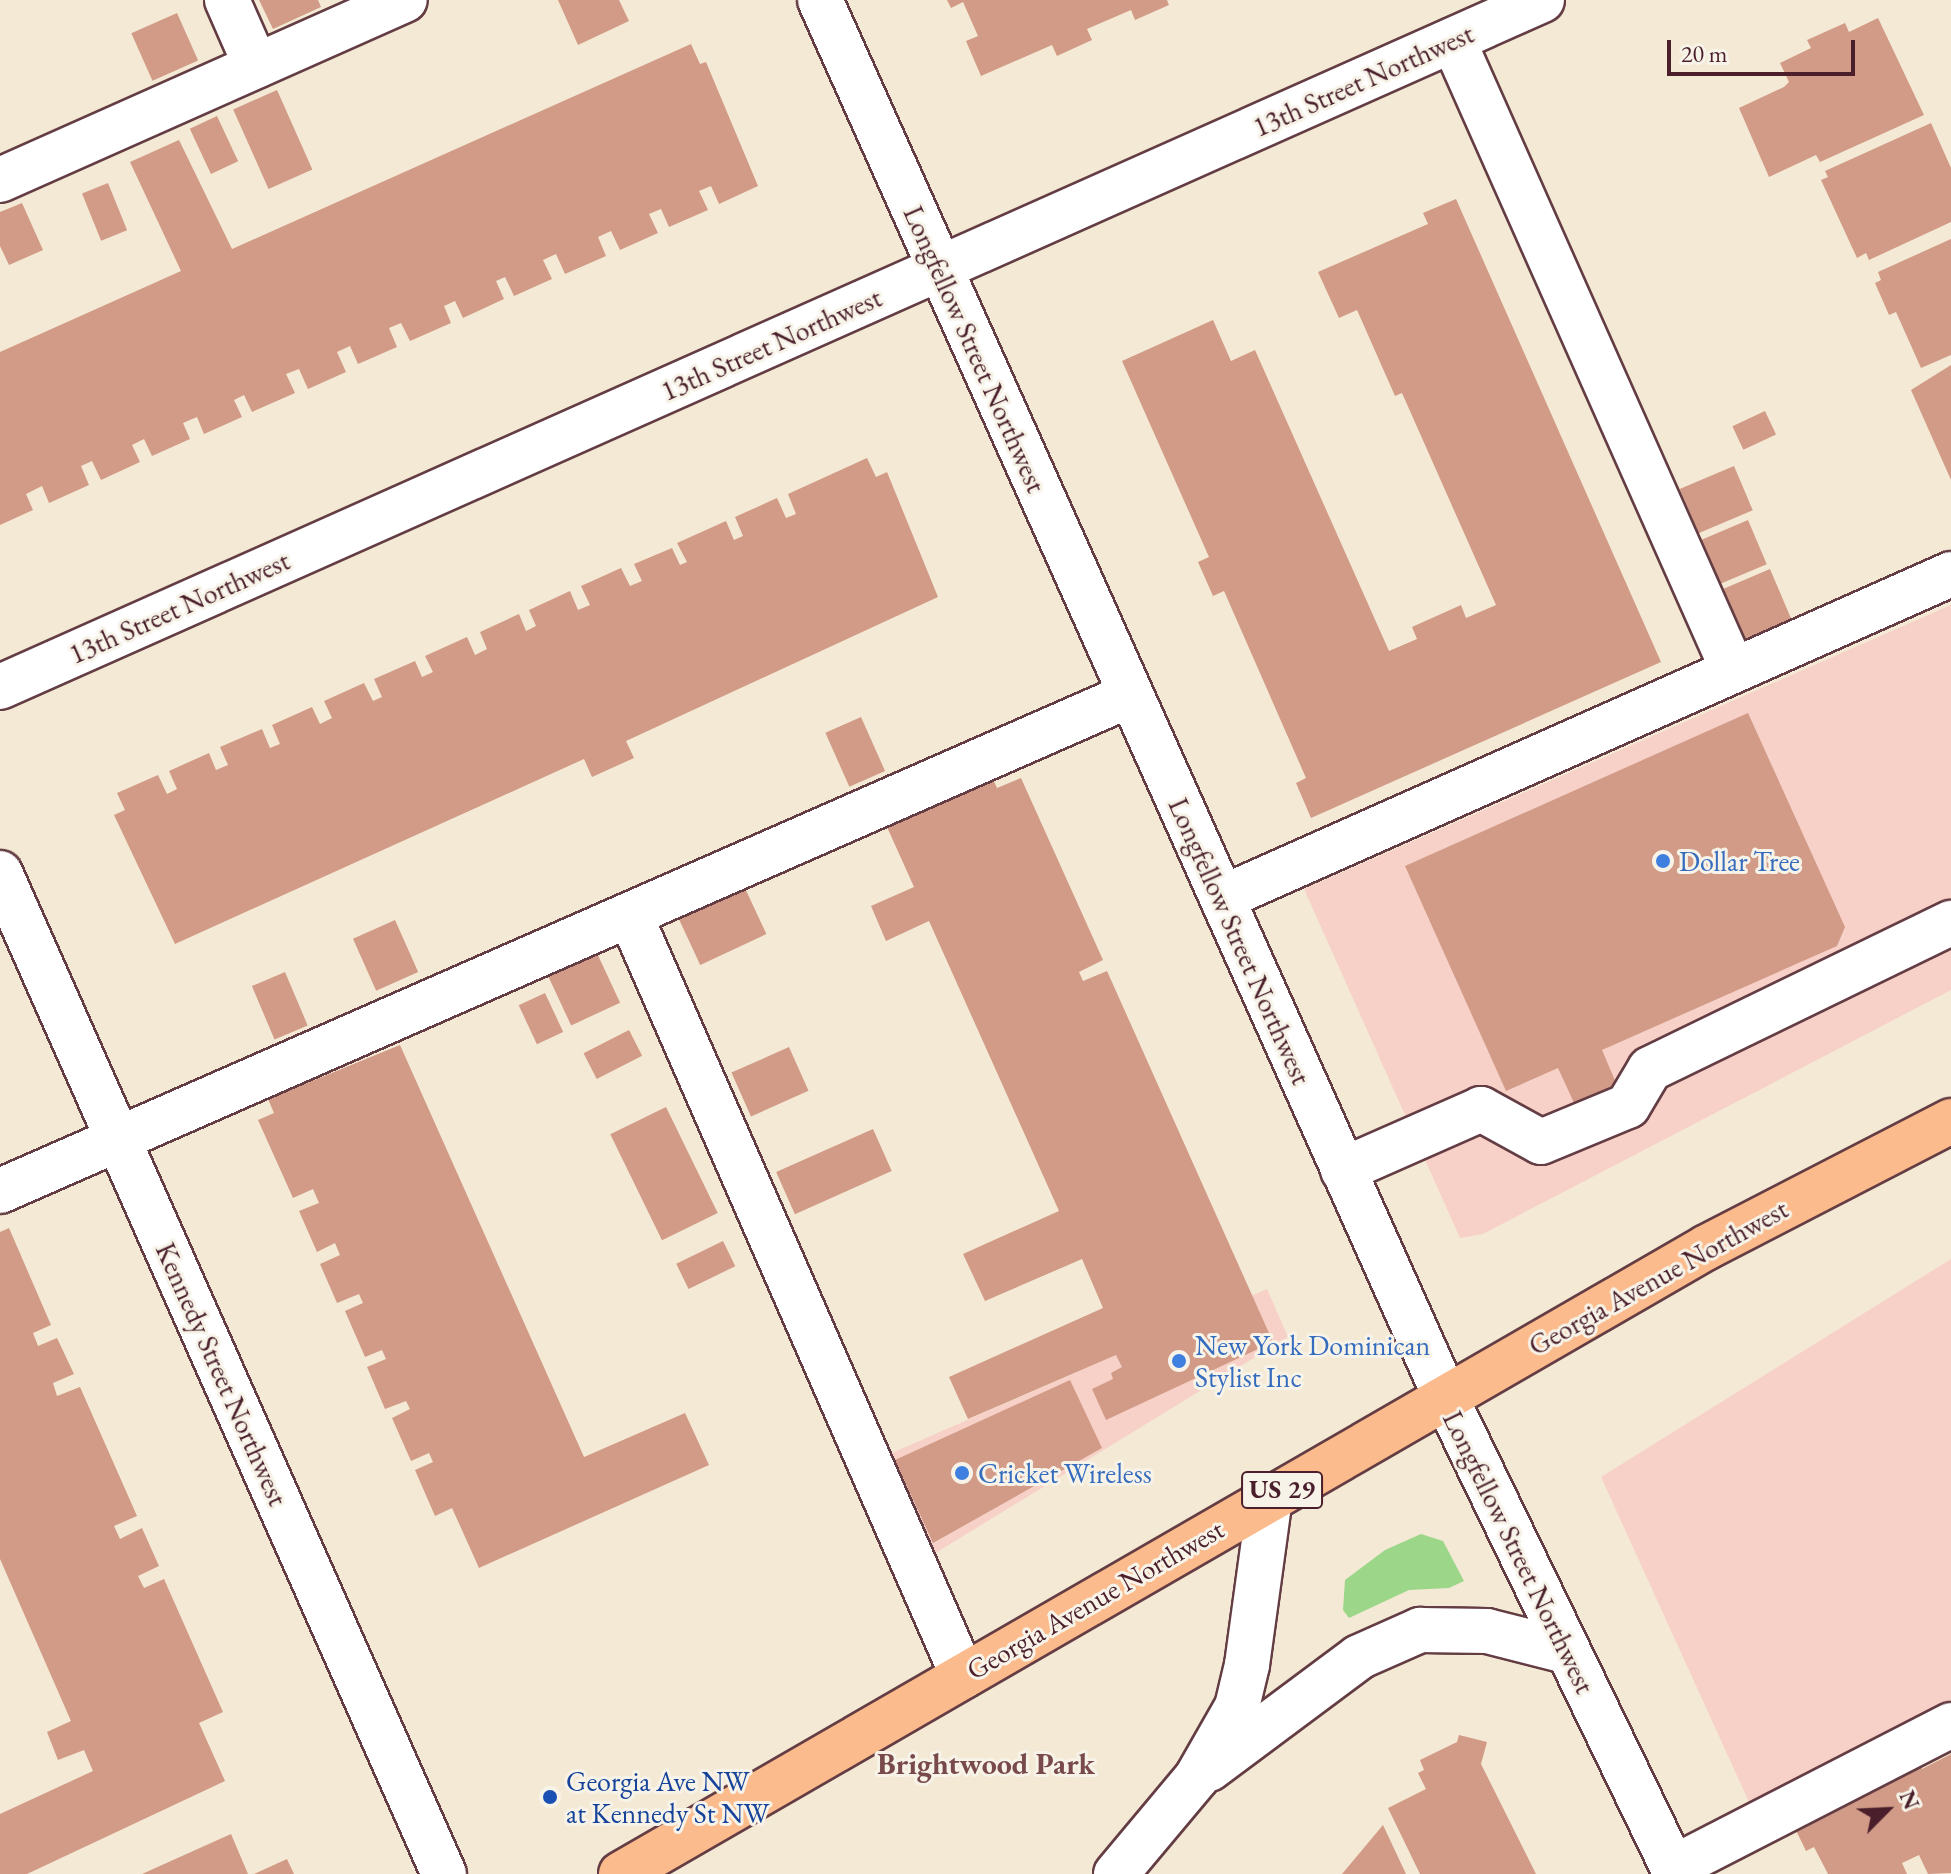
<!DOCTYPE html>
<style>
body{margin:0}
#map{position:relative;width:1951px;height:1874px;overflow:hidden;background:#f4e9d4;font-family:"EB Garamond",serif}
div>[style]{position:absolute}
.built>*{inset:0;background:#f7d1c8}
.green>*{inset:0;background:#9bd689}
.building>*{inset:0;background:#d19b87;transform-origin:0 0}
.roads{filter:drop-shadow(2px 0 #643d44) drop-shadow(-2px 0 #643d44) drop-shadow(0 2px #643d44) drop-shadow(0 -2px #643d44)}
.minor>*{height:44px;margin:-22px;padding:0 22px;transform-origin:22px;border-radius:22px;background:#fff}
.highway>*{height:44px;margin:-22px;padding:0 22px;transform-origin:22px;border-radius:22px;background:#fbbb8c}
.dots>*{width:22px;height:22px;translate:-50% -50%;box-sizing:border-box;border:4px solid #f7f3e8;border-radius:50%}
span{translate:-50% -50%;white-space:nowrap;text-align:center;line-height:1.15;-webkit-text-stroke:6px #f7f3e8;paint-order:stroke}
.shield-label span{padding:2px 6px;background:#f7f3e8;border:2px solid;border-radius:6px;-webkit-text-stroke-width:0}
.shield-label{font-size:26px;color:#4a1f2b;font-weight:700}
.street-label{font-size:28px;color:#4a1f2b}
.shop-label{font-size:28px;color:#366cbe}
.left{translate:0 -50%;text-align:left}
.transit-label{font-size:28px;color:#164399}
.neighbourhood-label{font-size:30px;color:#794a4b;font-weight:700}
.north{position:absolute;left:1847px;top:1770px;width:80px;height:80px;-webkit-text-stroke:6px #f7f3e8;paint-order:stroke;rotate:66deg;font-size:22px;font-weight:700;line-height:32px;text-align:center;color:#4a1f2b}
.north::after{content:'';display:block;margin:auto;width:28px;height:36px;background:#4a1f2b;clip-path:polygon(50% 0,100% 100%,50% 72%,0 100%)}
.scale{position:absolute;left:1667px;top:40px;width:188px;height:36px;box-sizing:border-box;border:4px solid #4a1f2b;border-top:0;padding-left:10px;font-size:24px;line-height:28px;white-space:nowrap;color:#4a1f2b;-webkit-text-stroke:6px #f7f3e8;paint-order:stroke}
</style>
<div id="map">
<div class="built">
<div style="clip-path:polygon(1951px 605px,1951px 990px,1483px 1234px,1460px 1238px,1304px 889px)"></div>
<div style="clip-path:polygon(1951px 1259px,1951px 1711px,1754px 1813px,1601px 1477px)"></div>
<div style="clip-path:polygon(1267px 1289px,1288px 1337px,929px 1557px,885px 1456px)"></div>
</div>
<div class="green">
<div style="clip-path:polygon(1421px 1534px,1443px 1541px,1464px 1581px,1449px 1588px,1409px 1590px,1349px 1618px,1343px 1610px,1345px 1580px,1385px 1550px)"></div>
</div>
<div class="building">
<div style="clip-path:polygon(259px 0,318px 0,321px 7px,273px 29px)"></div>
<div style="clip-path:polygon(558px 0,619px 0,629px 21px,578px 45px)"></div>
<div style="clip-path:polygon(947px 0,1167px 0,1169px 5px,1135px 20px,1131px 10px,1087px 29px,1092px 40px,1057px 56px,1052px 45px,981px 76px,966px 41px,978px 36px,963px 2px,951px 8px)"></div>
<div style="left:177px;top:13px;width:52px;height:50px;rotate:66deg"></div>
<div style="clip-path:polygon(1878px 18px,1924px 115px,1820px 162px,1816px 155px,1769px 177px,1739px 108px,1784px 87px,1789px 82px,1780px 63px,1811px 48px,1807px 40px,1845px 23px,1849px 32px)"></div>
<div style="clip-path:polygon(691px 44px,700px 64px,706px 62px,758px 186px,719px 204px,711px 186px,699px 191px,708px 210px,669px 227px,661px 209px,649px 214px,658px 233px,620px 250px,611px 231px,598px 237px,606px 256px,565px 274px,556px 254px,543px 260px,552px 279px,514px 296px,505px 277px,496px 281px,504px 299px,463px 318px,455px 301px,444px 306px,451px 323px,410px 341px,401px 323px,389px 328px,397px 347px,358px 364px,350px 346px,337px 352px,346px 372px,308px 389px,299px 369px,286px 374px,295px 393px,252px 412px,244px 395px,234px 400px,242px 417px,204px 434px,197px 417px,183px 423px,190px 439px,152px 456px,144px 439px,132px 445px,140px 462px,101px 480px,92px 461px,81px 466px,89px 485px,49px 503px,42px 486px,26px 494px,33px 510px,0 525px,0 352px,181px 271px,130px 162px,179px 140px,232px 249px)"></div>
<div style="left:277px;top:90px;width:87px;height:48px;rotate:66deg"></div>
<div style="left:217px;top:116px;width:50px;height:30px;rotate:65deg"></div>
<div style="clip-path:polygon(1931px 123px,1951px 168px,1951px 222px,1869px 260px,1866px 253px,1857px 258px,1821px 180px,1828px 177px,1825px 171px)"></div>
<div style="left:108px;top:183px;width:51px;height:28px;rotate:68deg"></div>
<div style="clip-path:polygon(1456px 199px,1661px 662px,1311px 818px,1296px 783px,1306px 778px,1224px 591px,1213px 596px,1198px 562px,1209px 557px,1122px 361px,1213px 320px,1231px 361px,1255px 350px,1389px 651px,1417px 639px,1412px 627px,1461px 605px,1466px 618px,1496px 605px,1402px 393px,1395px 396px,1357px 310px,1339px 318px,1318px 272px,1428px 224px,1423px 213px)"></div>
<div style="clip-path:polygon(22px 203px,43px 250px,9px 265px,0 246px,0 212px)"></div>
<div style="clip-path:polygon(1951px 239px,1951px 355px,1921px 368px,1896px 312px,1889px 315px,1875px 283px,1881px 280px,1878px 272px)"></div>
<div style="clip-path:polygon(1951px 365px,1951px 480px,1911px 390px)"></div>
<div style="left:1765px;top:411px;width:26px;height:36px;rotate:65deg"></div>
<div style="clip-path:polygon(867px 458px,876px 477px,887px 472px,938px 597px,626px 741px,634px 758px,592px 777px,584px 759px,175px 944px,114px 815px,125px 810px,117px 793px,158px 775px,167px 794px,177px 789px,169px 771px,209px 753px,216px 770px,228px 765px,220px 747px,262px 729px,270px 748px,280px 744px,272px 725px,312px 707px,320px 724px,332px 718px,324px 701px,364px 683px,373px 701px,382px 697px,374px 679px,415px 661px,422px 677px,433px 672px,425px 656px,467px 637px,475px 655px,487px 649px,480px 632px,519px 614px,526px 631px,536px 626px,529px 610px,570px 591px,578px 610px,590px 605px,581px 586px,621px 568px,630px 586px,642px 581px,634px 564px,672px 548px,680px 565px,687px 562px,677px 543px,726px 521px,734px 540px,743px 536px,735px 517px,777px 498px,786px 518px,796px 514px,788px 494px)"></div>
<div style="left:1734px;top:466px;width:48px;height:59px;rotate:67deg"></div>
<div style="left:1748px;top:520px;width:48px;height:51px;rotate:67deg"></div>
<div style="left:1770px;top:569px;width:56px;height:51px;rotate:67deg"></div>
<div style="clip-path:polygon(1748px 713px,1845px 927px,1837px 946px,1602px 1050px,1622px 1097px,1580px 1116px,1558px 1068px,1506px 1091px,1405px 866px)"></div>
<div style="left:861px;top:717px;width:59px;height:39px;rotate:66deg"></div>
<div style="clip-path:polygon(991px 775px,997px 788px,1021px 778px,1103px 960px,1079px 972px,1083px 981px,1107px 971px,1273px 1342px,1106px 1420px,1092px 1389px,1113px 1379px,1111px 1373px,1122px 1367px,1116px 1355px,968px 1419px,949px 1377px,1103px 1308px,1082px 1259px,985px 1301px,963px 1254px,1059px 1211px,929px 921px,886px 941px,871px 906px,914px 887px,887px 827px)"></div>
<div style="left:744px;top:886px;width:53px;height:73px;rotate:65deg"></div>
<div style="left:395px;top:920px;width:57px;height:46px;rotate:66deg"></div>
<div style="left:596px;top:951px;width:57px;height:54px;rotate:65deg"></div>
<div style="left:285px;top:972px;width:58px;height:36px;rotate:67deg"></div>
<div style="left:545px;top:993px;width:43px;height:29px;rotate:65deg"></div>
<div style="left:629px;top:1030px;width:29px;height:51px;rotate:63deg"></div>
<div style="clip-path:polygon(400px 1045px,584px 1457px,685px 1413px,709px 1465px,479px 1568px,452px 1508px,435px 1516px,415px 1470px,433px 1462px,429px 1453px,411px 1461px,392px 1418px,410px 1409px,406px 1401px,385px 1409px,367px 1367px,386px 1359px,382px 1350px,365px 1357px,345px 1311px,363px 1303px,359px 1294px,337px 1303px,320px 1264px,340px 1255px,335px 1243px,317px 1252px,299px 1211px,319px 1203px,313px 1189px,293px 1198px,258px 1120px,274px 1113px,268px 1099px)"></div>
<div style="left:789px;top:1047px;width:48px;height:63px;rotate:66deg"></div>
<div style="left:666px;top:1107px;width:118px;height:62px;rotate:64deg"></div>
<div style="left:873px;top:1129px;width:46px;height:106px;rotate:66deg"></div>
<div style="clip-path:polygon(9px 1228px,51px 1325px,33px 1333px,38px 1346px,57px 1338px,74px 1374px,53px 1383px,57px 1396px,80px 1387px,137px 1516px,114px 1526px,120px 1539px,142px 1528px,159px 1566px,138px 1576px,144px 1588px,164px 1579px,223px 1712px,199px 1723px,225px 1781px,27px 1874px,0 1874px,0 1814px,93px 1771px,84px 1750px,58px 1760px,47px 1732px,71px 1721px,0 1559px,0 1232px)"></div>
<div style="left:723px;top:1241px;width:28px;height:52px;rotate:64deg"></div>
<div style="clip-path:polygon(1070px 1380px,1102px 1448px,933px 1543px,895px 1460px)"></div>
<div style="clip-path:polygon(1459px 1735px,1487px 1742px,1481px 1764px,1536px 1874px,1420px 1874px,1388px 1808px,1426px 1789px,1418px 1773px,1424px 1770px,1420px 1760px,1457px 1742px)"></div>
<div style="clip-path:polygon(1951px 1754px,1951px 1873px,1928px 1874px,1919px 1855px,1902px 1863px,1907px 1874px,1828px 1874px,1814px 1847px,1806px 1851px,1790px 1818px,1916px 1755px,1922px 1769px)"></div>
<div style="clip-path:polygon(1383px 1825px,1406px 1874px,1342px 1874px)"></div>
<div style="clip-path:polygon(231px 1834px,248px 1874px,142px 1874px)"></div>
<div style="clip-path:polygon(287px 1859px,294px 1874px,254px 1874px)"></div>
</div>
<div class="roads">
<div class="minor">
<div style="left:227px;top:0;width:72px;rotate:66.3deg"></div>
<div style="left:820px;top:0;width:1530px;rotate:65.88deg"></div>
<div style="left:1445px;top:1396px;width:531px;rotate:64.21deg"></div>
<div style="left:1453px;top:40px;width:689px;rotate:66.04deg"></div>
<div style="left:0;top:180px;width:443px;rotate:-24deg"></div>
<div style="left:0;top:687px;width:1688px;rotate:-24.01deg"></div>
<div style="left:0;top:873px;width:1095px;rotate:66.08deg"></div>
<div style="left:1222px;top:898px;width:798px;rotate:-23.96deg"></div>
<div style="left:630px;top:915px;width:831px;rotate:66.37deg"></div>
<div style="left:1343px;top:1170px;width:151px;rotate:-23.8deg"></div>
<div style="left:1481px;top:1109px;width:68px;rotate:28.8deg"></div>
<div style="left:1541px;top:1142px;width:94px;rotate:-22.5deg"></div>
<div style="left:1628px;top:1106px;width:43px;rotate:-59.3deg"></div>
<div style="left:1650px;top:1069px;width:335px;rotate:-25.9deg"></div>
<div style="left:0;top:1191px;width:1234px;rotate:-23.7deg"></div>
<div style="left:1209px;top:1769px;width:187px;rotate:-36.7deg"></div>
<div style="left:1359px;top:1657px;width:67px;rotate:-23.9deg"></div>
<div style="left:1420px;top:1630px;width:67px;rotate:0.9deg"></div>
<div style="left:1487px;top:1631px;width:81px;rotate:14.2deg"></div>
<div style="left:1673px;top:1868px;width:313px;rotate:-27.2deg"></div>
<div style="left:1116px;top:1874px;width:126px;rotate:-50.1deg"></div>
<div style="left:1197px;top:1777px;width:81px;rotate:-60.3deg"></div>
<div style="left:1237px;top:1707px;width:43px;rotate:-76.6deg"></div>
<div style="left:1247px;top:1665px;width:170px;rotate:-82.2deg"></div>
</div>
<div class="highway">
<div style="left:621px;top:1874px;width:1254px;rotate:-30deg"></div>
<div style="left:1707px;top:1247px;width:275px;rotate:-27.3deg"></div>
</div>
</div>
<div class="dots">
<div style="left:1663px;top:861px;background:#3f7fe0"></div>
<div style="left:1179px;top:1361px;background:#3f7fe0"></div>
<div style="left:962px;top:1473px;background:#3f7fe0"></div>
<div style="left:550px;top:1797px;background:#1a4fb4"></div>
</div>
<div class="shield-label">
<span style="left:1282px;top:1490px">US 29</span>
</div>
<div class="street-label">
<span style="left:1363px;top:80px;rotate:-24deg">13th Street Northwest</span>
<span style="left:771px;top:344px;rotate:-24deg">13th Street Northwest</span>
<span style="left:975px;top:349px;rotate:66deg">Longfellow Street Northwest</span>
<span style="left:179px;top:607px;rotate:-24deg">13th Street Northwest</span>
<span style="left:1240px;top:941px;rotate:66deg">Longfellow Street Northwest</span>
<span style="left:1658px;top:1277px;rotate:-29deg">Georgia Avenue Northwest</span>
<span style="left:222px;top:1374px;rotate:66deg">Kennedy Street Northwest</span>
<span style="left:1519px;top:1552px;rotate:64deg">Longfellow Street Northwest</span>
<span style="left:1095px;top:1599px;rotate:-30deg">Georgia Avenue Northwest</span>
</div>
<div class="shop-label">
<span class="left" style="left:1679px;top:861px">Dollar Tree</span>
<span class="left" style="left:1195px;top:1361px">New York Dominican<br>Stylist Inc</span>
<span class="left" style="left:978px;top:1473px">Cricket Wireless</span>
</div>
<div class="transit-label">
<span class="left" style="left:566px;top:1797px">Georgia Ave NW<br>at Kennedy St NW</span>
</div>
<div class="neighbourhood-label">
<span style="left:986px;top:1764px">Brightwood Park</span>
</div>
<div class="north">N</div>
<div class="scale">20 m</div>
</div>
